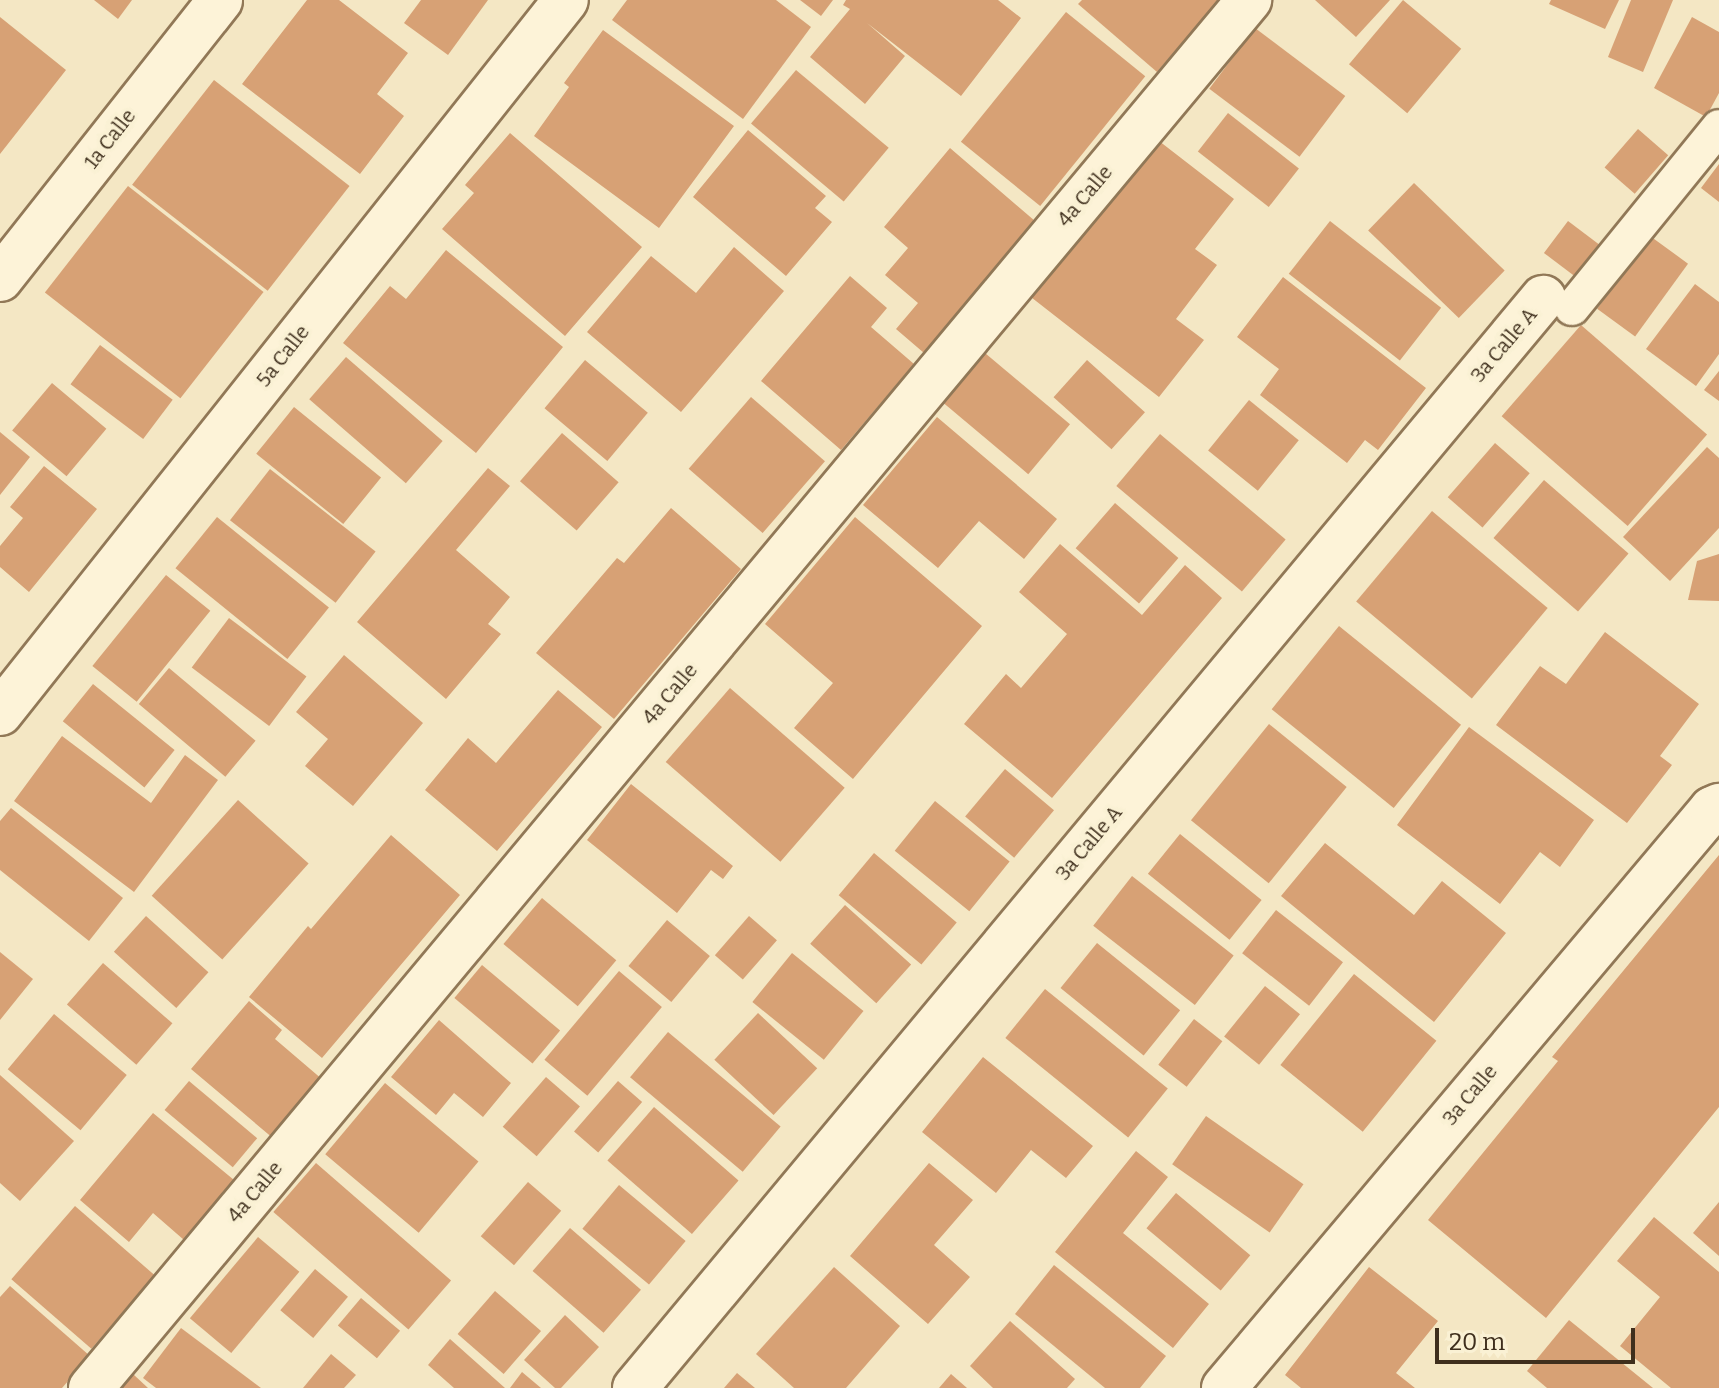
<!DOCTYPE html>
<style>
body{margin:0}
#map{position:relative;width:1719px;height:1388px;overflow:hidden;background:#f4e7c4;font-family:Bitter,serif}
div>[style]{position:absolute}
.building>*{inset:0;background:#d7a175;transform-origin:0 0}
.roads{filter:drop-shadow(2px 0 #917857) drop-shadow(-2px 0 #917857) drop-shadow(0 2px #917857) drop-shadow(0 -2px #917857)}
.lane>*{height:34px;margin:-17px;padding:0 17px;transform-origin:17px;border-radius:17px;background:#fdf3d8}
.street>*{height:44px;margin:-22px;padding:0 22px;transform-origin:22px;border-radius:22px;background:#fdf3d8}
span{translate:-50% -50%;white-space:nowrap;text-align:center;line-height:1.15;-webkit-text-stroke:7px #faf1d4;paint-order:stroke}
.street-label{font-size:20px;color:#3f2f1d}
.scale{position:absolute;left:1435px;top:1328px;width:200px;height:36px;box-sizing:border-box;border:4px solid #3f2f1d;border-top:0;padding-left:10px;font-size:24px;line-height:28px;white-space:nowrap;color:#3f2f1d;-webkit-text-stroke:6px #faf1d4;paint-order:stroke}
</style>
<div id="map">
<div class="building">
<div style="clip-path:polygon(94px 0,132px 0,118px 19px)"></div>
<div style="clip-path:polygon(307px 0,339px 0,408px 53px,377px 94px,404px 116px,360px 174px,242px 84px)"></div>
<div style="clip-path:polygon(421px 0,488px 0,448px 55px,404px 23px)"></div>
<div style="clip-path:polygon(627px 0,776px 0,811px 27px,743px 119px,612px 20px)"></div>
<div style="clip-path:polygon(800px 0,833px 0,821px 16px)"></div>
<div style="clip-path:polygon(846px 0,998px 0,1021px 18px,961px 96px,867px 23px,905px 56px,865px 104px,810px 57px,850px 9px,843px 5px)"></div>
<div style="clip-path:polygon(1082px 0,1219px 0,1157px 72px,1078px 4px)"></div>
<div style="clip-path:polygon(1315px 0,1390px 0,1356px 37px)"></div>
<div style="left:1403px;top:0;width:76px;height:84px;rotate:40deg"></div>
<div style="clip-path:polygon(1551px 0,1619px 0,1605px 29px,1549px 4px)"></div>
<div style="clip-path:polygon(1631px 0,1673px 0,1643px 72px,1608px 57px)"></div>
<div style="left:1066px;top:12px;width:102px;height:167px;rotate:39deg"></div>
<div style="clip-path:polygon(0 17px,66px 70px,0 154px)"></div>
<div style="clip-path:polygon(1692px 17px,1719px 32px,1719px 93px,1706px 117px,1654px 88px)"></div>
<div style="left:1255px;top:28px;width:113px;height:76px;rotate:37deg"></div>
<div style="clip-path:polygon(603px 30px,734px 126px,659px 228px,534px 136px,569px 87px,564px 83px)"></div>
<div style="left:796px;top:70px;width:121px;height:70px;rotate:40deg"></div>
<div style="left:214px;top:80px;width:172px;height:133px;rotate:38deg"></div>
<div style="left:1228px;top:113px;width:90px;height:49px;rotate:38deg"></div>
<div style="left:1638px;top:129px;width:40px;height:51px;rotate:41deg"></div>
<div style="clip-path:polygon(748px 130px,826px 196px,815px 208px,832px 222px,786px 276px,693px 197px)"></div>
<div style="clip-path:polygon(510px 133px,642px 247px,565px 336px,442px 229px,474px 193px,465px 185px)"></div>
<div style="clip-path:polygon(1150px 134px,1234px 199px,1195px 249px,1217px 265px,1176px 319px,1204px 340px,1159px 397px,1027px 294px)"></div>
<div style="clip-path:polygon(950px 148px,1035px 221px,924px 353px,896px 329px,918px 303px,885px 275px,908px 248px,884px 227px)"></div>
<div style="clip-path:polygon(1719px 164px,1719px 202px,1701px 188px)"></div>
<div style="left:1414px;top:183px;width:126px;height:66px;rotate:44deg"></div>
<div style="left:128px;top:186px;width:172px;height:135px;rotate:38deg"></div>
<div style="left:1330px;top:221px;width:141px;height:67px;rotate:38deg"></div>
<div style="left:1568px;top:221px;width:44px;height:40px;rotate:37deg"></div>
<div style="left:1650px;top:236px;width:47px;height:90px;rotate:36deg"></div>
<div style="clip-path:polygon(734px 247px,784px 291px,681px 412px,587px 332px,651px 256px,696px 293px)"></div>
<div style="clip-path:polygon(446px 250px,563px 347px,476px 453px,343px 343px,390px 286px,406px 299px)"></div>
<div style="clip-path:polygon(850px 276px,887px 308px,871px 327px,914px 364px,841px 450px,761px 381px)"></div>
<div style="clip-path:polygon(1283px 277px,1426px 388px,1378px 450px,1365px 440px,1347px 463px,1260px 395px,1279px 369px,1237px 337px)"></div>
<div style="clip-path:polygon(1695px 284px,1719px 302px,1719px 354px,1696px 386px,1646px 349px)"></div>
<div style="left:1581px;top:325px;width:167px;height:121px;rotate:41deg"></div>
<div style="left:100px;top:345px;width:91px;height:49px;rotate:37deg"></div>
<div style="left:985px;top:353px;width:111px;height:65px;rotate:40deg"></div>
<div style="left:346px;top:357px;width:128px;height:56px;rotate:41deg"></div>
<div style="left:585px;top:360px;width:82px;height:63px;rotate:40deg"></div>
<div style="left:1087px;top:360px;width:78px;height:50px;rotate:42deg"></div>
<div style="clip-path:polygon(1719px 371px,1719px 401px,1704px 390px)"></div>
<div style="left:52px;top:383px;width:71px;height:62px;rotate:40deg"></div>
<div style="left:751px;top:397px;width:98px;height:95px;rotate:41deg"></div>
<div style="left:1249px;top:400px;width:64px;height:65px;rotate:39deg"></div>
<div style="left:294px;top:407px;width:112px;height:60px;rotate:39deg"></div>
<div style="clip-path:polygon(937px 417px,1057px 519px,1024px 559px,979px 521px,938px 568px,863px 505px)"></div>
<div style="clip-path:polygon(0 432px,30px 457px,0 495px)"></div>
<div style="left:562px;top:433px;width:75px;height:64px;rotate:41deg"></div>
<div style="left:1160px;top:434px;width:164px;height:68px;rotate:40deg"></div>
<div style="left:1495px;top:443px;width:46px;height:72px;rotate:41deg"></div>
<div style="clip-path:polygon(1707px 447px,1719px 458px,1719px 528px,1670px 581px,1623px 537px)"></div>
<div style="clip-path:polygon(44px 466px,97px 509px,29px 592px,0 567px,0 546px,23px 518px,10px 507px)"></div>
<div style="clip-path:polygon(488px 468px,510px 486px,456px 550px,510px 597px,488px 624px,501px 634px,446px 699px,357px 622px)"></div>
<div style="left:270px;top:469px;width:134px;height:65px;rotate:38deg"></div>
<div style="left:1544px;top:480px;width:112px;height:77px;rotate:41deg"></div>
<div style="left:1115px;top:503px;width:84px;height:60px;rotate:41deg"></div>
<div style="clip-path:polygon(671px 508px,741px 569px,614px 719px,536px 653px,617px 558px,624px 563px)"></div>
<div style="left:1432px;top:511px;width:151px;height:118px;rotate:40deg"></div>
<div style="left:217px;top:517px;width:144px;height:66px;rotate:39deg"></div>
<div style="clip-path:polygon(855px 517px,982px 626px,853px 779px,794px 728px,833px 683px,765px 624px)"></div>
<div style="clip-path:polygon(1060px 544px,1142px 615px,1185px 565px,1222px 598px,1052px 798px,964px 724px,1006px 674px,1021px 688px,1067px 634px,1019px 592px)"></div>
<div style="clip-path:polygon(1719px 554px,1719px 601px,1688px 600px,1697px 561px)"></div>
<div style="left:166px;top:575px;width:57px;height:117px;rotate:39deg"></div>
<div style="left:229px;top:618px;width:97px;height:62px;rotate:37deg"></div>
<div style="left:1339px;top:626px;width:157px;height:107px;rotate:39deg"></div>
<div style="clip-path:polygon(1605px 632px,1699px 704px,1660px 756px,1672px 765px,1627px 823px,1496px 725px,1540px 666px,1566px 684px)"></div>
<div style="clip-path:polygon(344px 655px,423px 723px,353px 806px,305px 766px,328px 739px,296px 712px)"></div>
<div style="left:169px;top:668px;width:113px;height:47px;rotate:40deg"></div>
<div style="left:93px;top:684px;width:105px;height:48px;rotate:39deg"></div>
<div style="left:730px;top:688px;width:152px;height:98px;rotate:41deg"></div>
<div style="clip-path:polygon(558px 690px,602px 727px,497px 851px,425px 790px,468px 738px,496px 763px)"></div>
<div style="left:1269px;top:724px;width:100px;height:124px;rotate:39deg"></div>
<div style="clip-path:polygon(1469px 727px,1594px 820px,1560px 867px,1540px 852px,1500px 904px,1397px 825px)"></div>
<div style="clip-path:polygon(62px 736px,151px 803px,185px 755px,218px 780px,134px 892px,14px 801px)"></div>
<div style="left:1005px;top:769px;width:64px;height:62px;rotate:40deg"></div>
<div style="clip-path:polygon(631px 784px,733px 866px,723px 879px,711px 870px,677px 913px,587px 840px)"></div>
<div style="left:238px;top:800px;width:95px;height:129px;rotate:42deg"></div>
<div style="left:935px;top:801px;width:96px;height:64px;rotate:39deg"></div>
<div style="clip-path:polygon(11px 808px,123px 898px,89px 941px,0 870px,0 821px)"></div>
<div style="left:1180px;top:834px;width:105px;height:51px;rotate:39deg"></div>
<div style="clip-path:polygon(391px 835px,460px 895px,322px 1058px,249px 997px,308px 926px,311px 929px)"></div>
<div style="clip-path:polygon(1325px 843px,1414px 915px,1442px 881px,1506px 933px,1434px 1022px,1281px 896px)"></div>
<div style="left:874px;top:853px;width:108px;height:55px;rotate:40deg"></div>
<div style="clip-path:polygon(1719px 855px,1719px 1107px,1546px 1318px,1428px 1220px,1558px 1061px,1552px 1057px)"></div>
<div style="left:1132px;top:876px;width:129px;height:63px;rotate:38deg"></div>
<div style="left:542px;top:898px;width:97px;height:60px;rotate:40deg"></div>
<div style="left:845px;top:905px;width:89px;height:52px;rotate:42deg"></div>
<div style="left:1276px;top:910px;width:85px;height:55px;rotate:38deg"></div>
<div style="left:146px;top:916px;width:84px;height:48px;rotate:42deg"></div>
<div style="left:749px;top:916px;width:37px;height:52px;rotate:41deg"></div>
<div style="left:667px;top:920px;width:56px;height:60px;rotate:40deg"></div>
<div style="left:1097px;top:943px;width:107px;height:58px;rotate:39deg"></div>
<div style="clip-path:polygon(0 952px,33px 979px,0 1020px)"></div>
<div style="left:792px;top:953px;width:92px;height:63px;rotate:39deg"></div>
<div style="left:103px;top:963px;width:92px;height:55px;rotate:41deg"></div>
<div style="left:482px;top:965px;width:102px;height:43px;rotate:40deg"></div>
<div style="left:619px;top:971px;width:56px;height:116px;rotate:40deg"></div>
<div style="left:1354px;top:974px;width:106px;height:117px;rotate:39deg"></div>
<div style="left:1265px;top:986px;width:45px;height:65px;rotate:39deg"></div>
<div style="left:1045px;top:989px;width:158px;height:63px;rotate:39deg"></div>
<div style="clip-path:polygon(249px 1001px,282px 1030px,275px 1039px,323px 1080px,274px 1139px,191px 1069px)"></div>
<div style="left:758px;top:1013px;width:81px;height:64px;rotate:43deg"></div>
<div style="left:54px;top:1014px;width:95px;height:72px;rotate:40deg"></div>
<div style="left:1194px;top:1019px;width:36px;height:58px;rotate:38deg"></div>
<div style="clip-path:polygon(439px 1020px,511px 1083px,483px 1117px,454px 1093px,436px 1115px,391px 1077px)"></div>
<div style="left:668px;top:1032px;width:147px;height:59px;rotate:40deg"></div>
<div style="clip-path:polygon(983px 1057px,1093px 1146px,1066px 1178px,1031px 1150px,996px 1193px,922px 1132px)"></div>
<div style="clip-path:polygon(0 1075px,74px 1141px,20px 1201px,0 1183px)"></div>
<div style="left:546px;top:1077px;width:45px;height:66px;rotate:41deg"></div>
<div style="left:189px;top:1081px;width:89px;height:38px;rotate:40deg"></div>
<div style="left:618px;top:1081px;width:32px;height:67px;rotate:41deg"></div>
<div style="left:385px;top:1083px;width:122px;height:93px;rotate:40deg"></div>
<div style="left:654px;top:1107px;width:112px;height:71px;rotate:41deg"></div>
<div style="clip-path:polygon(153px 1113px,234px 1180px,184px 1240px,153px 1213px,129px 1242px,80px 1200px)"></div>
<div style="left:1206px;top:1116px;width:119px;height:59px;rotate:35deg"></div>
<div style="clip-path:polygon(1136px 1151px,1168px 1177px,1123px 1233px,1209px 1304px,1173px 1348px,1055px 1252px)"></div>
<div style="left:316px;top:1163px;width:179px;height:65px;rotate:41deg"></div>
<div style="clip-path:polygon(929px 1163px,973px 1200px,934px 1245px,970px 1277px,928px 1324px,850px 1256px)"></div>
<div style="left:528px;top:1182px;width:44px;height:72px;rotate:41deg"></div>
<div style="left:619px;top:1185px;width:87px;height:57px;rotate:40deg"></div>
<div style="left:1176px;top:1193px;width:97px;height:46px;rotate:40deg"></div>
<div style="clip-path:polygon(1719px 1202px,1719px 1256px,1693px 1233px)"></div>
<div style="left:75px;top:1206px;width:106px;height:97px;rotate:41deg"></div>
<div style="clip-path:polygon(1654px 1217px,1719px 1272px,1719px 1388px,1671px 1388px,1620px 1346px,1660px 1297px,1617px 1261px)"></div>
<div style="left:570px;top:1228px;width:94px;height:57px;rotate:41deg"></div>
<div style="left:258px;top:1237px;width:54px;height:106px;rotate:40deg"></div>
<div style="clip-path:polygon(1054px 1265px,1166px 1356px,1140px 1388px,1105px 1388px,1015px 1314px)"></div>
<div style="clip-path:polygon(834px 1267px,900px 1326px,846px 1388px,794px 1388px,756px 1354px)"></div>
<div style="clip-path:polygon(1369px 1267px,1438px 1321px,1396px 1373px,1415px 1388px,1301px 1388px,1285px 1375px)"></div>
<div style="left:315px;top:1269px;width:43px;height:54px;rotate:40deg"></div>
<div style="clip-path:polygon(10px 1286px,90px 1356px,62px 1388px,0 1388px,0 1297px)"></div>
<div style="left:495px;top:1291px;width:61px;height:57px;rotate:41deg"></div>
<div style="left:361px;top:1298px;width:51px;height:36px;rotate:40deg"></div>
<div style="clip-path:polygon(565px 1315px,599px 1347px,561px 1388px,555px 1388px,524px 1360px)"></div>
<div style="clip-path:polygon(1569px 1320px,1653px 1388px,1547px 1388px,1527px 1371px)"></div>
<div style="clip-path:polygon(1010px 1321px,1075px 1379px,1067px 1388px,993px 1388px,970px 1366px)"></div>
<div style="clip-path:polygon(181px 1328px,261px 1388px,156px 1388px,143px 1378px)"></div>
<div style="clip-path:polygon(450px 1339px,505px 1388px,454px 1388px,428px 1365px)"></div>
<div style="clip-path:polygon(331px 1354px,356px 1375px,344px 1388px,303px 1388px)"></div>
<div style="clip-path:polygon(522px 1372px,541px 1388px,510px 1388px)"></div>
<div style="clip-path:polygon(737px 1373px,755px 1388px,724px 1388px)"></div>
<div style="clip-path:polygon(133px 1374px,148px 1388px,121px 1388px)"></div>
<div style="clip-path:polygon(951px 1374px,967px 1388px,939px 1388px)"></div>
</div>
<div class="roads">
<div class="lane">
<div style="left:1572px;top:308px;width:233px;rotate:-50.9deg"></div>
</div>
<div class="street">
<div style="left:0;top:279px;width:355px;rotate:-51.7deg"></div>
<div style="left:0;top:713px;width:910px;rotate:-51.56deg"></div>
<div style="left:91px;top:1388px;width:1808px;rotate:-50.16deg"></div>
<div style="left:635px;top:1388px;width:1419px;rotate:-50.2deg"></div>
<div style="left:1224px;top:1388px;width:757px;rotate:-49.87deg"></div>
<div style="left:1712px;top:809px;width:8px;rotate:-23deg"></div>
</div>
</div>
<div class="street-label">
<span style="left:110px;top:139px;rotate:-52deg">1a Calle</span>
<span style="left:1085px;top:196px;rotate:-50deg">4a Calle</span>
<span style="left:1504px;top:345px;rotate:-50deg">3a Calle A</span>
<span style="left:283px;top:356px;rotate:-52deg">5a Calle</span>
<span style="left:670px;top:694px;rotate:-50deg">4a Calle</span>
<span style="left:1089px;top:843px;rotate:-50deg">3a Calle A</span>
<span style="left:1470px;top:1095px;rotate:-50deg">3a Calle</span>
<span style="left:255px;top:1192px;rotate:-50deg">4a Calle</span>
</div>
<div class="scale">20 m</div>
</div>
